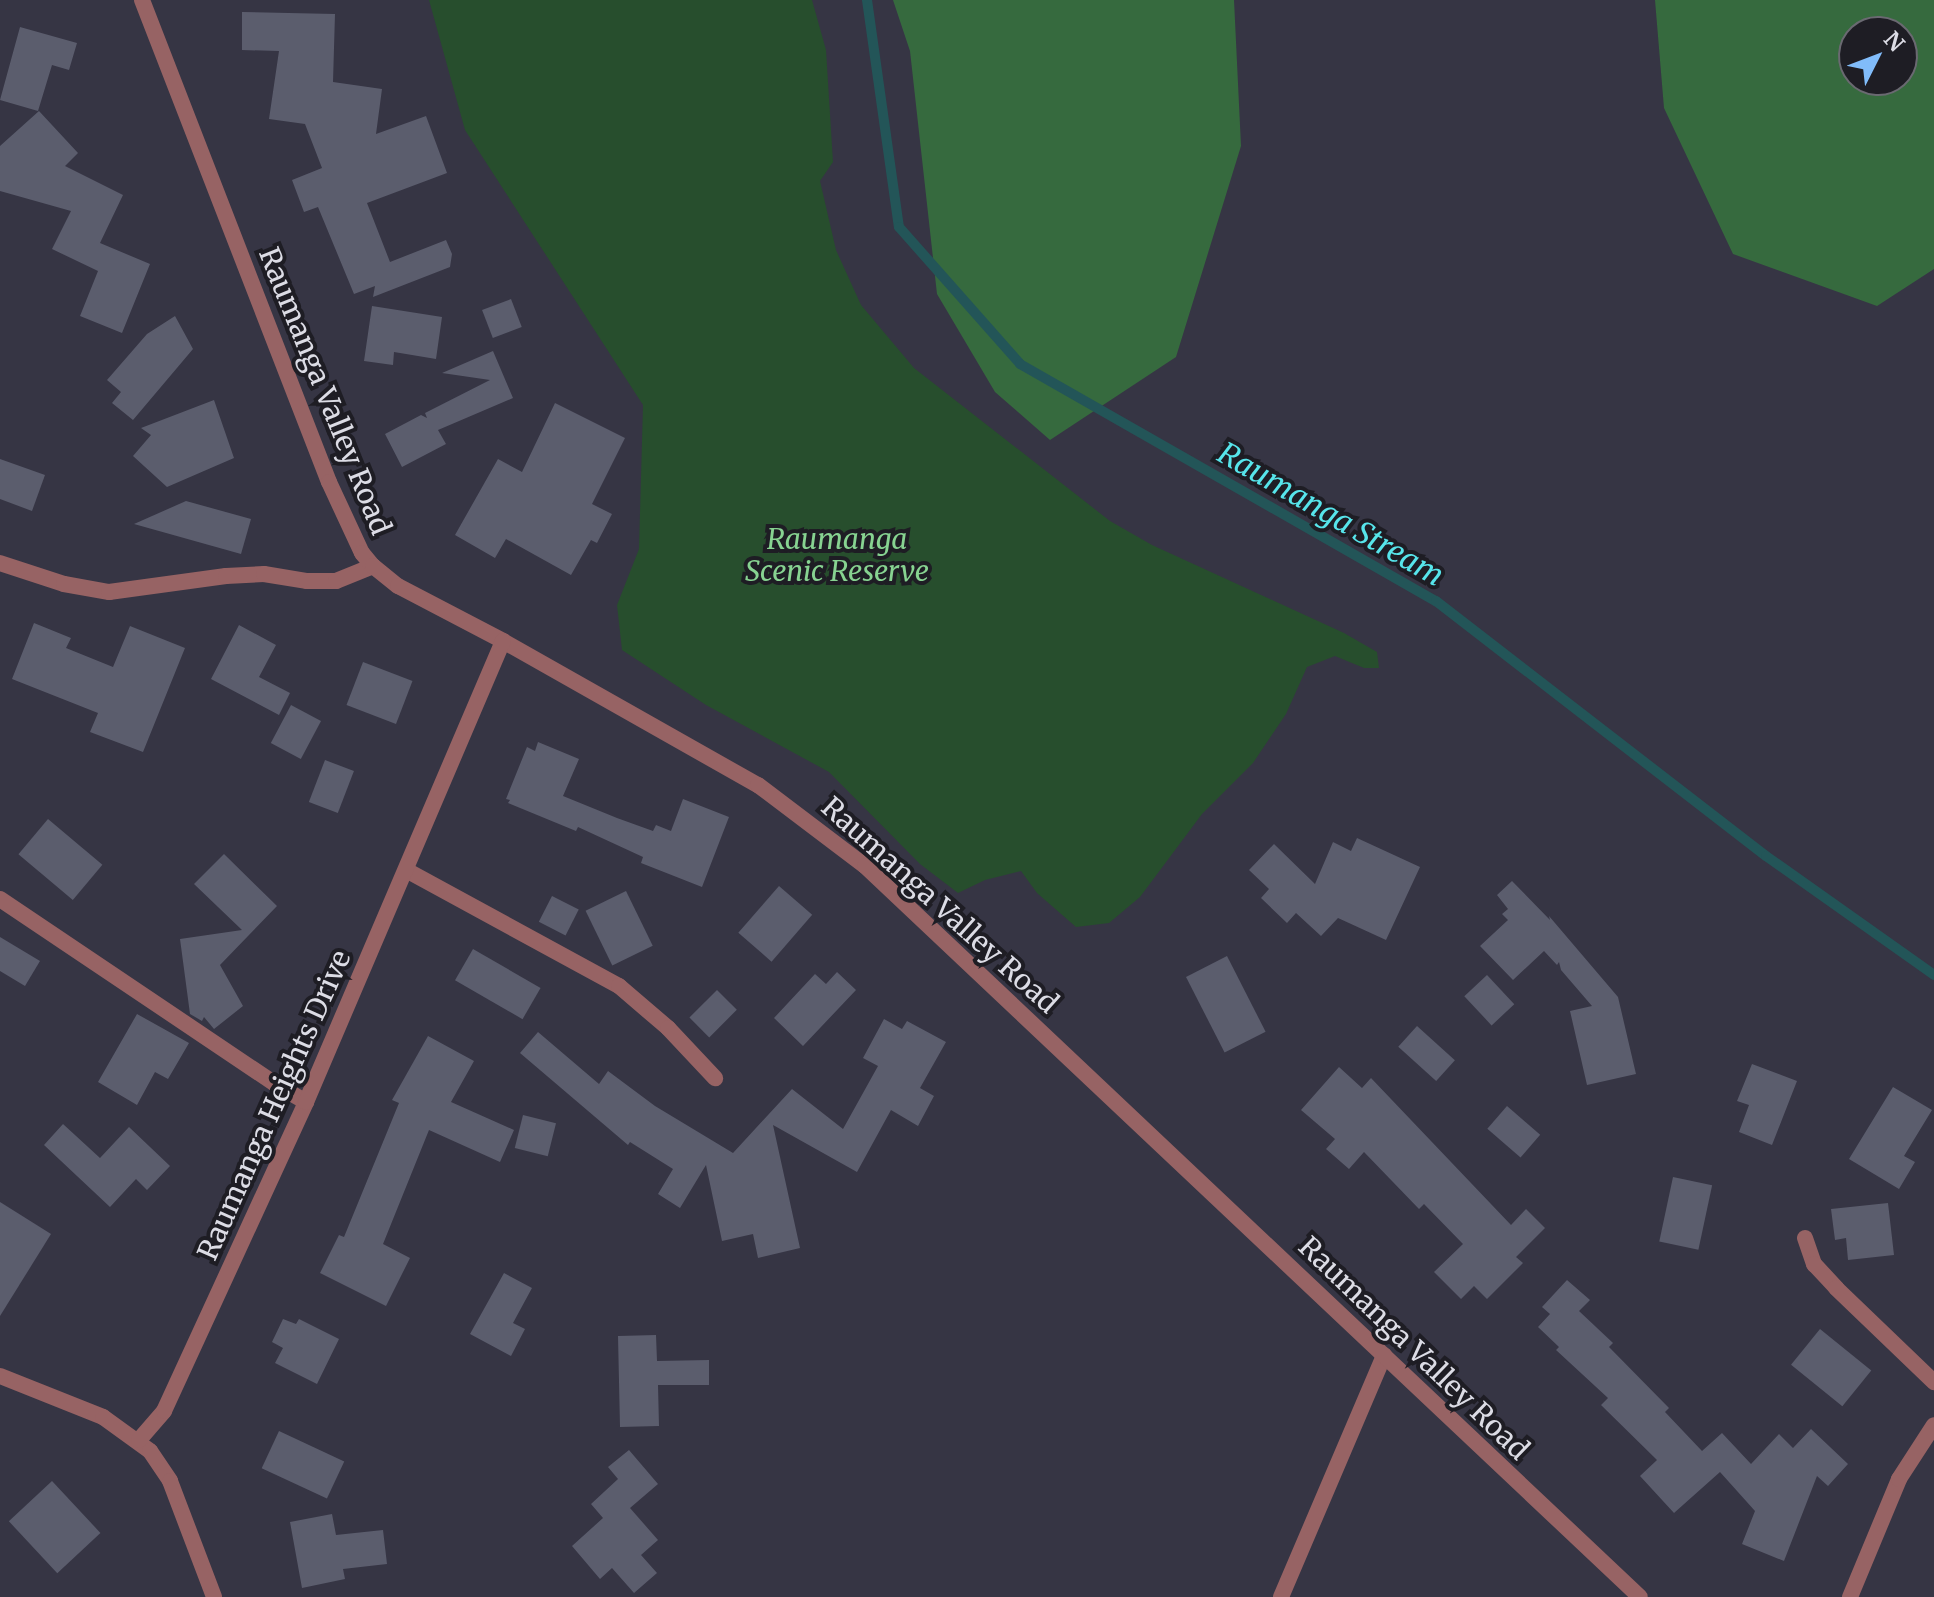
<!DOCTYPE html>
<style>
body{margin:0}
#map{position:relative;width:1934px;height:1597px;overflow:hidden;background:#363544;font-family:Merriweather,serif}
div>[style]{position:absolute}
.green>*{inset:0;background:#274e2d}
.forest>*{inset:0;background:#366a3e}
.stream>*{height:10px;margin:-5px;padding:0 5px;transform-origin:5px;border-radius:5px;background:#235558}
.building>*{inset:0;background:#5b5d6d;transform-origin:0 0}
.service>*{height:16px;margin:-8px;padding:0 8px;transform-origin:8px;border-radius:8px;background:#976364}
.minor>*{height:16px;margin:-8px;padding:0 8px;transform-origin:8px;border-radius:8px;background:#976364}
span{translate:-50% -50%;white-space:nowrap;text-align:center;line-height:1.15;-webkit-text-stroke:8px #1e1d24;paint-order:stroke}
.street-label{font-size:28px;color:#dcdce5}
.park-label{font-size:28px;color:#87d391;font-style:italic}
.water-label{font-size:30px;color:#57e5eb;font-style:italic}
.north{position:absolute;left:1838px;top:16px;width:80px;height:80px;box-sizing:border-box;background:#1e1d24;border:2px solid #6a6971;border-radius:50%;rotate:48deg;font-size:22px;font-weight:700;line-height:32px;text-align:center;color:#dcdce5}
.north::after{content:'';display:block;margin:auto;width:28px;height:36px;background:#81bcfa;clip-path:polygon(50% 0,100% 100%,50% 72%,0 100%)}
</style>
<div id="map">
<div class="green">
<div style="clip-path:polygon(429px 0,812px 0,826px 50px,833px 162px,820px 181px,836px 250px,861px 305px,914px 368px,1110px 521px,1152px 545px,1344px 633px,1377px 652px,1379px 668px,1364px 668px,1335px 656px,1307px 667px,1286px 714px,1253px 763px,1202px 814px,1140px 897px,1109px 923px,1076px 927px,1037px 893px,1021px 871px,985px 880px,958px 893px,920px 864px,829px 772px,706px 705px,622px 650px,617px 605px,639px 549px,643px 405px,465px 130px)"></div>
</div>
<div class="forest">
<div style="clip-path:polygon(893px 0,1234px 0,1241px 146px,1176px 357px,1050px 440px,995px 392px,937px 294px,910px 51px)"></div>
<div style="clip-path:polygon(evenodd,1655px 0,1934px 0,1934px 269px,1877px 306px,1733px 254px,1664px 108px,1655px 0,1902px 32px,1902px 80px,1854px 80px,1854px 32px,1902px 32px)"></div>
</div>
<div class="stream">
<div style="left:867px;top:0;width:229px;rotate:82deg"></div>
<div style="left:899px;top:227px;width:183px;rotate:48.5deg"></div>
<div style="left:1020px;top:364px;width:479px;rotate:29.7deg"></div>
<div style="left:1436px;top:601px;width:417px;rotate:37.7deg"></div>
<div style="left:1766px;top:856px;width:206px;rotate:35.3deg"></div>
</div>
<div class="building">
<div style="clip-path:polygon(242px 12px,335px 14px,333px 82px,382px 89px,376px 134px,426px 116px,447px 173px,367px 203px,390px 262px,446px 240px,452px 254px,450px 267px,373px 297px,375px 286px,354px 294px,318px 207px,304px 212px,292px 180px,322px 168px,305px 124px,269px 119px,279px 51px,242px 50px)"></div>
<div style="clip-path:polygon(20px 27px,77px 43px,69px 70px,52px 65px,38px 111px,0 100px)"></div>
<div style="clip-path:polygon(39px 111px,78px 153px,65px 166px,123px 195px,100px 243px,150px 264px,122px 333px,80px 316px,98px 271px,52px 249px,71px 211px,0 191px,0 146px)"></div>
<div style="left:511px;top:299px;width:30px;height:31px;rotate:69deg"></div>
<div style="clip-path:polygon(372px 306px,442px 317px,436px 359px,394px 352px,393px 365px,364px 361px)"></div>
<div style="clip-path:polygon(175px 316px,193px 349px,133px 420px,112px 403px,121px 392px,107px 380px,147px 334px)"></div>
<div style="clip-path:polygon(493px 351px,513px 398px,438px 430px,446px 444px,402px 467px,385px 434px,421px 415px,427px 418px,425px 413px,490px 380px,442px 373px)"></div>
<div style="clip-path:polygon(214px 400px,234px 458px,167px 487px,133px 456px,151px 435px,141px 428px)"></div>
<div style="clip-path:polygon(555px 403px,625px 438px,592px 504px,612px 514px,597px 543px,591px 540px,571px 575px,506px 539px,495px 558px,455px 535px,498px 459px,522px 472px)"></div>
<div style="clip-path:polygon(0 459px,45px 475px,32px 511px,0 499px)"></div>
<div style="clip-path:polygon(186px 501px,251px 519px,241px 554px,134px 524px)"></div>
<div style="clip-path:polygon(34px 623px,71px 638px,66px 648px,113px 667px,130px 626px,185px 648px,143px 752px,90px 732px,98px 713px,12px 679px)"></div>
<div style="clip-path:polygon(239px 625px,276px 645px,259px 677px,290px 693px,279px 715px,211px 679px)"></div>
<div style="left:363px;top:662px;width:53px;height:46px;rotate:21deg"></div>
<div style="left:291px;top:705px;width:34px;height:43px;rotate:28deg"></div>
<div style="clip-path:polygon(538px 742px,579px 759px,563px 796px,617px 818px,653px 831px,656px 825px,671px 831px,683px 799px,729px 817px,702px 887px,641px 863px,643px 857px,578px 827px,576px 831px,508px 803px,510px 800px,506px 799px,527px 747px,535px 751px)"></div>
<div style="left:325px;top:760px;width:31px;height:45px;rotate:21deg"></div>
<div style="left:48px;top:819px;width:71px;height:46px;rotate:40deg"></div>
<div style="clip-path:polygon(1357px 838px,1420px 867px,1386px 940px,1338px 918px,1321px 936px,1296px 913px,1287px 923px,1261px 898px,1269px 889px,1249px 870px,1274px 844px,1315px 884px,1333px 842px,1351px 851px)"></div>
<div style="clip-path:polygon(224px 854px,277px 906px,220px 965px,243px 1006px,214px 1029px,204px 1017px,202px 1021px,190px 1014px,180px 939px,242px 930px,194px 884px)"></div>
<div style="clip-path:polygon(1512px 881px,1550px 920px,1549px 916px,1618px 997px,1636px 1074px,1587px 1085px,1570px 1011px,1592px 1006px,1561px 970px,1559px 962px,1557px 965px,1544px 951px,1513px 980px,1480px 946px,1508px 920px,1502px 914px,1508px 909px,1497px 895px)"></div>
<div style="left:779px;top:886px;width:44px;height:62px;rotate:41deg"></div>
<div style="left:626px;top:891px;width:61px;height:45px;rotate:64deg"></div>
<div style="left:552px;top:896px;width:30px;height:29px;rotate:27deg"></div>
<div style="clip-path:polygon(0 937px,40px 961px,25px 986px,0 971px)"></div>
<div style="left:473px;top:949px;width:78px;height:36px;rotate:30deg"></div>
<div style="left:1227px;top:956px;width:85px;height:46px;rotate:63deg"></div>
<div style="clip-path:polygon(837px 972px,856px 990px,803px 1046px,774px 1018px,815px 974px,826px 984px)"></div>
<div style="left:1487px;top:975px;width:40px;height:31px;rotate:47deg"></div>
<div style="left:717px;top:990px;width:28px;height:39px;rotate:45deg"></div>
<div style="clip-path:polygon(137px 1014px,189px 1043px,168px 1079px,155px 1072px,137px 1105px,98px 1082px)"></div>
<div style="clip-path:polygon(884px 1019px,902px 1029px,907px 1021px,946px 1042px,920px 1088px,934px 1096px,918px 1126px,891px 1110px,857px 1172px,773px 1125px,800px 1248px,758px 1258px,753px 1234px,722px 1241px,706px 1165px,680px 1208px,658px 1194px,673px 1169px,630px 1142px,628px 1145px,520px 1053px,538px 1032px,599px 1084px,608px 1071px,655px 1106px,733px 1153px,792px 1089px,843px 1129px,878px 1066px,863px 1058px)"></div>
<div style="left:1417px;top:1026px;width:51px;height:28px;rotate:42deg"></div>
<div style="clip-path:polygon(428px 1036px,474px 1061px,451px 1102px,514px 1130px,500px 1162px,429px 1130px,383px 1244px,410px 1258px,386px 1306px,320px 1273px,339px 1235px,344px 1237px,399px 1103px,392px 1100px)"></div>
<div style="clip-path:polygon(1752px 1064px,1797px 1081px,1772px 1145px,1739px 1132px,1749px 1105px,1737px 1101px)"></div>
<div style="clip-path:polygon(1339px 1067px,1362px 1088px,1371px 1078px,1511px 1225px,1526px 1209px,1545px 1228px,1516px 1257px,1523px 1263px,1487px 1299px,1474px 1286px,1461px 1299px,1434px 1272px,1463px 1244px,1424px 1204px,1419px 1209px,1364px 1152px,1349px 1169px,1326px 1149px,1335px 1139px,1301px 1110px)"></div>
<div style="clip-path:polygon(1893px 1087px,1932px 1110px,1904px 1156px,1915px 1162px,1899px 1189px,1849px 1159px)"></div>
<div style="left:1507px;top:1106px;width:44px;height:30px;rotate:41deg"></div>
<div style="left:523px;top:1115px;width:34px;height:34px;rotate:14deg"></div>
<div style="clip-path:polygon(63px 1124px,100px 1158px,129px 1127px,170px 1166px,147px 1190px,136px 1179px,110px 1207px,44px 1145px)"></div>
<div style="left:1673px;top:1177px;width:40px;height:66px;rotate:12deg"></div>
<div style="clip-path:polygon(0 1202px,51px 1234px,0 1316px)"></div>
<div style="clip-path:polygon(1888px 1203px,1894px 1255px,1848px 1260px,1846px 1238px,1835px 1240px,1831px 1209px)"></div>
<div style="clip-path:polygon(504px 1273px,532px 1288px,513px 1323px,525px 1329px,511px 1356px,470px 1334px)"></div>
<div style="clip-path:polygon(1567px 1280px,1590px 1300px,1579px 1311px,1613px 1343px,1609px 1347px,1669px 1408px,1665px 1412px,1702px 1451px,1722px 1433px,1751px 1464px,1779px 1434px,1793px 1448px,1811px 1429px,1848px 1464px,1828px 1486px,1817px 1476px,1784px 1561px,1742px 1544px,1755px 1511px,1720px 1472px,1674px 1513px,1640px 1476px,1657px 1460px,1601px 1405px,1608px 1398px,1556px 1350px,1559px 1347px,1538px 1327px,1550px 1314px,1542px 1307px)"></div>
<div style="clip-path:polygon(283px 1319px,296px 1324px,299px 1319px,339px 1339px,317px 1384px,275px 1363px,283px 1348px,272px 1342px)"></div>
<div style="left:1820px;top:1329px;width:66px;height:46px;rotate:39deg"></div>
<div style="clip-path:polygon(656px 1335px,657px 1361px,709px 1360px,709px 1385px,658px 1385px,659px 1426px,620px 1427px,618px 1336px)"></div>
<div style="left:279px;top:1431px;width:72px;height:41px;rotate:25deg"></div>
<div style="clip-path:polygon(629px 1450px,658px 1484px,630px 1508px,658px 1540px,641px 1555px,657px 1573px,634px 1593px,612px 1568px,600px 1579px,572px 1546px,603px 1518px,591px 1504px,618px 1479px,608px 1467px)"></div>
<div style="left:52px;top:1481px;width:71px;height:59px;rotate:47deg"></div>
<div style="clip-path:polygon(332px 1514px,336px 1535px,383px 1530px,387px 1564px,343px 1569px,345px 1579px,302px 1588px,290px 1522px)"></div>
</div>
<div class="service">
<div style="left:0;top:563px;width:67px;rotate:18.2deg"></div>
<div style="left:64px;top:584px;width:46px;rotate:10.1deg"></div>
<div style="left:109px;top:592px;width:118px;rotate:-7.8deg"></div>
<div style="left:226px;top:576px;width:38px;rotate:-3deg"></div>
<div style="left:264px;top:574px;width:44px;rotate:9.2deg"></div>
<div style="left:307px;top:581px;width:29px"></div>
<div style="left:336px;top:581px;width:40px;rotate:-22deg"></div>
<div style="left:406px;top:870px;width:243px;rotate:28.6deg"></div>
<div style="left:619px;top:986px;width:65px;rotate:40.6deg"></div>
<div style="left:668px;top:1028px;width:69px;rotate:46.8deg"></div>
<div style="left:0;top:899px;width:331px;rotate:33.9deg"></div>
<div style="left:275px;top:1084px;width:36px;rotate:30deg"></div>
<div style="left:1805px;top:1238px;width:28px;rotate:71deg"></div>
<div style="left:1814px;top:1264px;width:33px;rotate:47deg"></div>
<div style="left:1836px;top:1288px;width:136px;rotate:43.8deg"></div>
<div style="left:1281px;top:1597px;width:263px;rotate:-66.9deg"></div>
</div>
<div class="minor">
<div style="left:142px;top:0;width:517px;rotate:68.8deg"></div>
<div style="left:329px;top:482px;width:78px;rotate:65.1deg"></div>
<div style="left:362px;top:553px;width:17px;rotate:50deg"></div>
<div style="left:373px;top:566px;width:32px;rotate:39deg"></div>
<div style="left:398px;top:586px;width:119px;rotate:27.6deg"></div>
<div style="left:503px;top:641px;width:293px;rotate:29.5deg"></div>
<div style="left:758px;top:785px;width:134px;rotate:37.1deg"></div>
<div style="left:865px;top:866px;width:1065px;rotate:43.33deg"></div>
<div style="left:0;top:1376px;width:111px;rotate:21.7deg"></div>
<div style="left:103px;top:1417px;width:58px;rotate:35.9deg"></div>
<div style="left:150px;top:1451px;width:36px;rotate:56deg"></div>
<div style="left:170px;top:1481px;width:124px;rotate:69.2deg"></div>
<div style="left:139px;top:1440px;width:38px;rotate:-49deg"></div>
<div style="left:164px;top:1411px;width:340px;rotate:-65.3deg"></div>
<div style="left:306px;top:1102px;width:501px;rotate:-66.86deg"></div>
<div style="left:1850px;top:1597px;width:128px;rotate:-67.4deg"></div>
<div style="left:1899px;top:1479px;width:64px;rotate:-57.1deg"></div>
</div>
<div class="street-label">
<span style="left:325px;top:391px;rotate:68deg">Raumanga Valley Road</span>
<span style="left:940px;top:905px;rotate:42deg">Raumanga Valley Road</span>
<span style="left:274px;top:1105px;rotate:-66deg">Raumanga Heights Drive</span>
<span style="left:1414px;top:1348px;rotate:44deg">Raumanga Valley Road</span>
</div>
<div class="park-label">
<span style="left:837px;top:555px">Raumanga<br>Scenic Reserve</span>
</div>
<div class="water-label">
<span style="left:1331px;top:514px;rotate:30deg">Raumanga Stream</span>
</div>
<div class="north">N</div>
</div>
